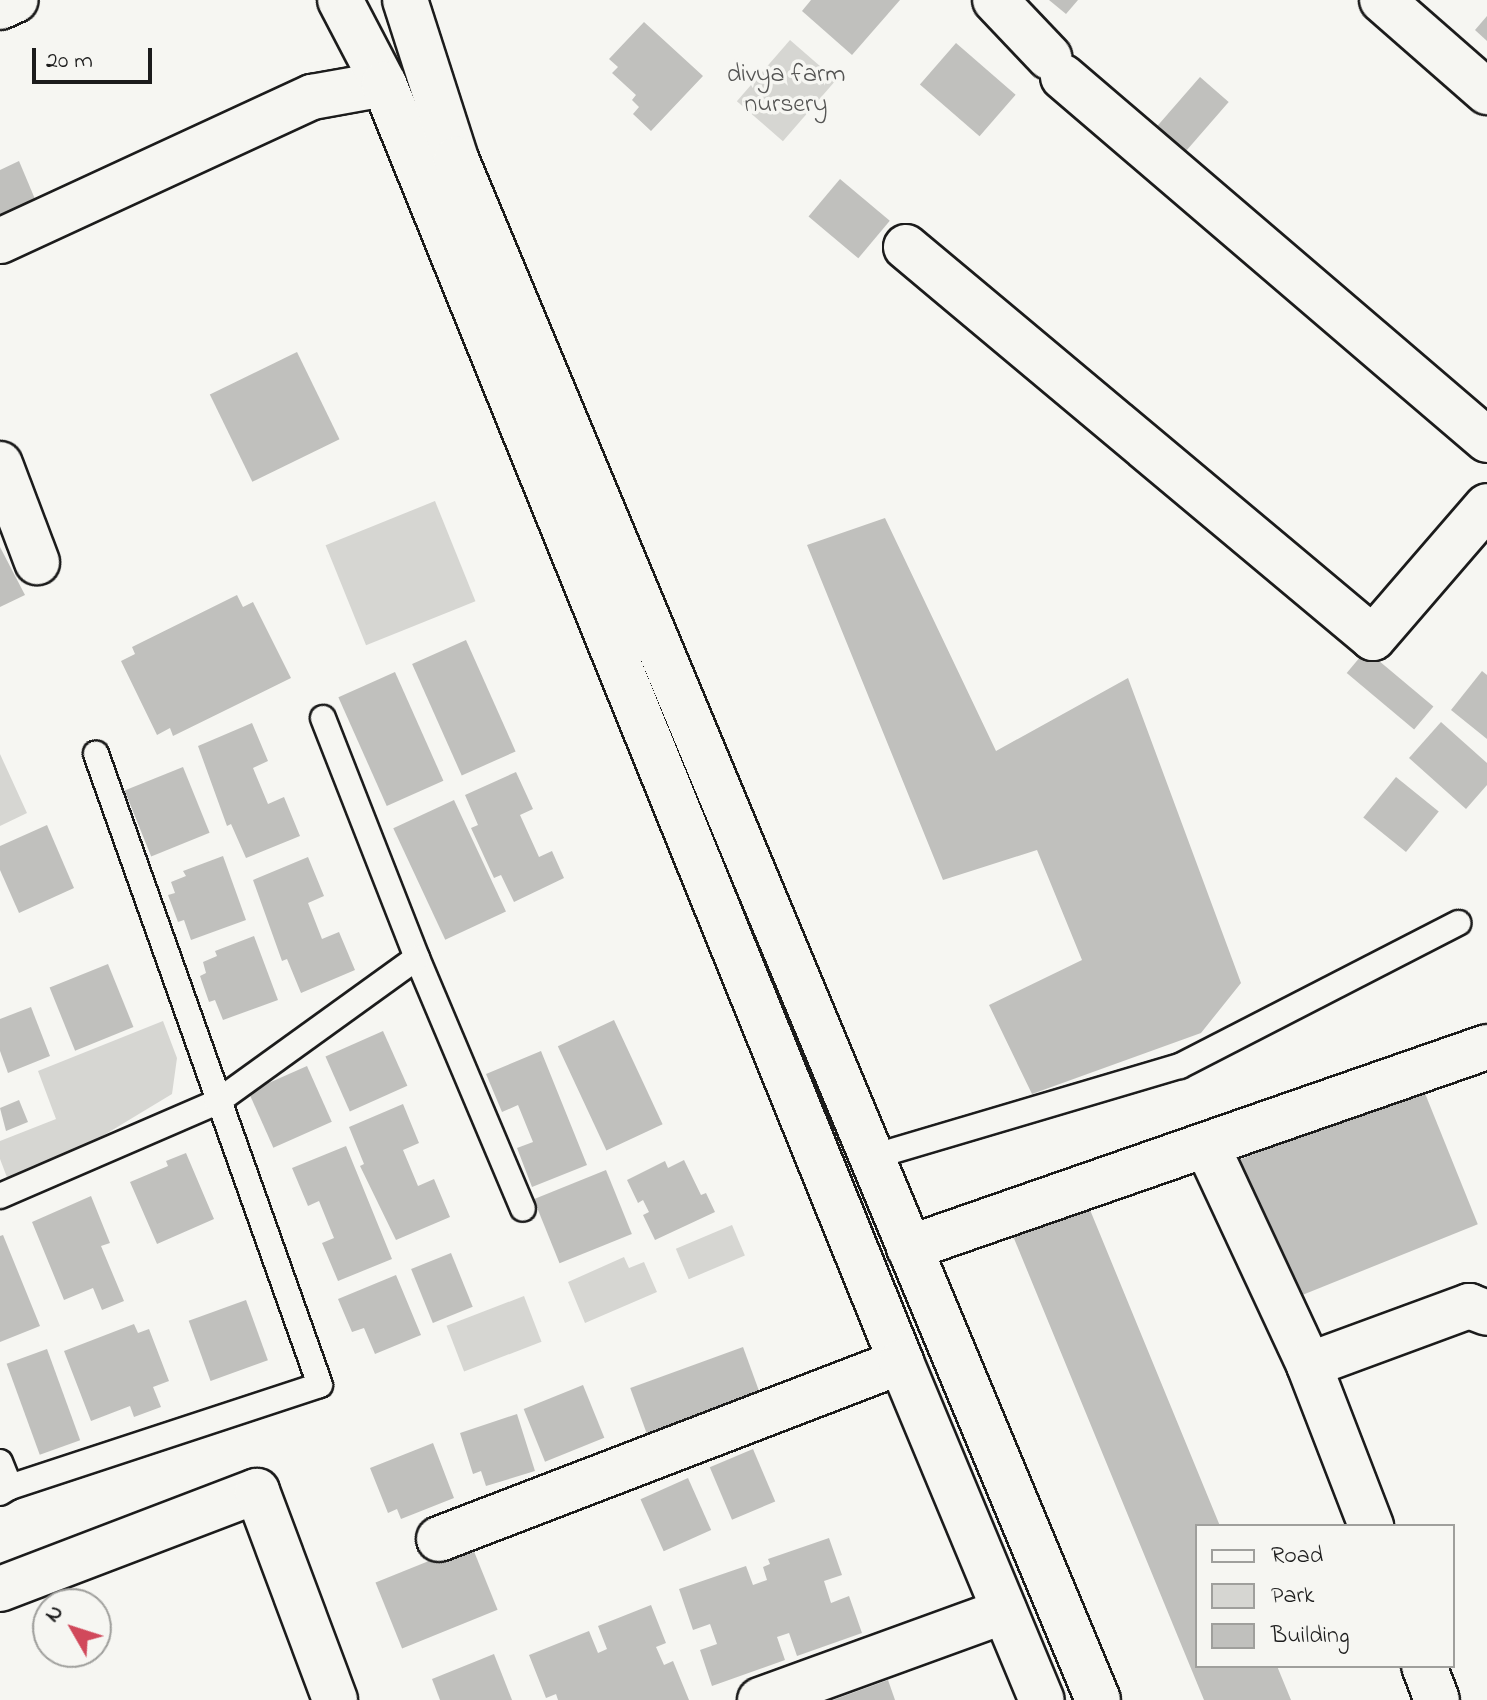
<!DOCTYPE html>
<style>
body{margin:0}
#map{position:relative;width:1487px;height:1700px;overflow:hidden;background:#f6f6f2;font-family:"Indie Flower",sans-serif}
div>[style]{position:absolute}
.green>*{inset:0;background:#d6d6d2;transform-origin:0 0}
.building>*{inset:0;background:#c0c0bd;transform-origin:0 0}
.roads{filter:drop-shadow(2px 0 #1c1c1c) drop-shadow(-2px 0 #1c1c1c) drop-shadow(0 2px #1c1c1c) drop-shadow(0 -2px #1c1c1c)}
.service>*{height:24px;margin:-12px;padding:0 12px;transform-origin:12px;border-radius:12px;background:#f6f6f2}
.minor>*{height:44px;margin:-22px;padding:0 22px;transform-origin:22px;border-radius:22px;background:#f6f6f2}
.tertiary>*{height:44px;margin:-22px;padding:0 22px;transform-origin:22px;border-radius:22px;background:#f6f6f2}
.secondary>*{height:44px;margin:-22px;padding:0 22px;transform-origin:22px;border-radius:22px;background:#f6f6f2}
span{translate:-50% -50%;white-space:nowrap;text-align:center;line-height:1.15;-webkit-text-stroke:7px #f6f6f2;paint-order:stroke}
.park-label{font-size:26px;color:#545453}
.legend{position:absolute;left:1195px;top:1524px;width:260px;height:144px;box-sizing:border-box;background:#f6f6f2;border:2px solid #9f9f9c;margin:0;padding:10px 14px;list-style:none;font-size:24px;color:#1c1c1c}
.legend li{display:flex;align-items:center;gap:16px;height:40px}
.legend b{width:40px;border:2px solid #9f9f9c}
.north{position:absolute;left:32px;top:1588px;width:80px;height:80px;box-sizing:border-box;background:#f6f6f2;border:2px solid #9f9f9c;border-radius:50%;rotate:309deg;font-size:22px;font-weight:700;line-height:32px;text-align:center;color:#1c1c1c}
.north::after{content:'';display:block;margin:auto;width:28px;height:36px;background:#d1495b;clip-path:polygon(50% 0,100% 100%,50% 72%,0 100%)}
.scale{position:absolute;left:32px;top:48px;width:120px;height:36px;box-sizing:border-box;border:4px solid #1c1c1c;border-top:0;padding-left:10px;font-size:24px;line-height:28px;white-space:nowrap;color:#1c1c1c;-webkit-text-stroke:6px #f6f6f2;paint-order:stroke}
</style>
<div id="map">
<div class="green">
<div style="left:790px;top:40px;width:61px;height:81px;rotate:41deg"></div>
<div style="left:435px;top:501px;width:108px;height:118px;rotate:68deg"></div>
<div style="clip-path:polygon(0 754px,27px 813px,0 826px)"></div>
<div style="clip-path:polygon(163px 1021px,177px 1058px,172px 1094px,71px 1155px,8px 1180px,0 1159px,0 1141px,56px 1119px,38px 1071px)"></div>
<div style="left:732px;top:1225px;width:33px;height:61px;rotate:67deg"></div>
<div style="clip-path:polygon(624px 1257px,629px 1268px,644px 1262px,657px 1292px,585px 1323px,568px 1282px)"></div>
<div style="left:524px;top:1296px;width:49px;height:83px;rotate:69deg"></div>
</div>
<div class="building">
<div style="clip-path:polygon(811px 0,900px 0,852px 55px,802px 11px)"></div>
<div style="clip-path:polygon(1049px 0,1078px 0,1066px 14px)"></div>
<div style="clip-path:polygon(1487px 16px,1487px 41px,1475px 30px)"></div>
<div style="clip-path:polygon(644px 22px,703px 76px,651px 131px,633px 114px,639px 107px,632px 100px,636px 95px,612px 73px,618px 67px,609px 59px)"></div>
<div style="left:956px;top:43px;width:79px;height:55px;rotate:41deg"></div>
<div style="left:1200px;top:77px;width:38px;height:67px;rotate:41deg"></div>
<div style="clip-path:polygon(19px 161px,40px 211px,0 228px,0 170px)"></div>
<div style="left:840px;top:179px;width:65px;height:49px;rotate:40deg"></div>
<div style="left:297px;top:352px;width:97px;height:97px;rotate:64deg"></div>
<div style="clip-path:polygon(885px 518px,996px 751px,1128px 678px,1241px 983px,1201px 1033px,1032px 1094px,989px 1005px,1082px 960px,1037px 850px,943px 880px,807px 545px)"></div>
<div style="clip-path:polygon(0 547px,25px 595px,0 607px)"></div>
<div style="clip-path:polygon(237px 595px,243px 607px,253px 602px,291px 678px,173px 736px,170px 728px,157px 735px,121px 661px,135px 654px,132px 647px)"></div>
<div style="left:466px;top:640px;width:122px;height:59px;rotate:66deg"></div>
<div style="left:1366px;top:650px;width:88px;height:30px;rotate:40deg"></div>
<div style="clip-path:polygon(1482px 671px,1487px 675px,1487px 739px,1451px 710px)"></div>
<div style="left:395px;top:672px;width:119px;height:62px;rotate:66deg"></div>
<div style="clip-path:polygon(1441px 722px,1487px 763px,1487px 785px,1466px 809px,1409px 758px)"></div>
<div style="clip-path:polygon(252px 723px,268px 761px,253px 768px,268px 804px,284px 797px,300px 836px,246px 858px,231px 824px,227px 826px,198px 746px)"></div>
<div style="left:183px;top:767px;width:71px;height:63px;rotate:68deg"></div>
<div style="clip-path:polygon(516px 772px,533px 809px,520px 815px,539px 857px,552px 851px,564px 878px,514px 902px,501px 875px,494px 878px,471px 828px,478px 825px,465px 795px)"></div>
<div style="left:1396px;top:777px;width:55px;height:52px;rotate:39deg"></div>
<div style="left:454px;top:800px;width:123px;height:67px;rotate:65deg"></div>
<div style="clip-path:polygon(47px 825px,74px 888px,19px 913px,0 870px,0 846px)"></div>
<div style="clip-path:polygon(223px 856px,246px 920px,191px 940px,184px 920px,178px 922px,168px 895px,175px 893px,171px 882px,186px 876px,183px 871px)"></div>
<div style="clip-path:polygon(308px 857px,324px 896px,308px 903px,322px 939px,339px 932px,355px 970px,301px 993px,287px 959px,282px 961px,253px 880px)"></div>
<div style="clip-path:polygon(254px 936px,278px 1000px,223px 1020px,215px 1000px,209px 1002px,200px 976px,206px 973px,203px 962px,217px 956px,215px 951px)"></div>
<div style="left:108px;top:964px;width:68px;height:63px;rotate:68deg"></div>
<div style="clip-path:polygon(31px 1007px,50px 1056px,8px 1073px,0 1051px,0 1019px)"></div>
<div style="left:614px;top:1020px;width:115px;height:62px;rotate:65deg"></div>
<div style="left:383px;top:1031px;width:60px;height:63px;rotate:66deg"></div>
<div style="clip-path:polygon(541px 1051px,587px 1165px,532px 1187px,517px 1148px,533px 1142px,518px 1105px,502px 1112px,486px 1074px)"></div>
<div style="left:307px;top:1066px;width:61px;height:64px;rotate:66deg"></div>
<div style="left:1422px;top:1086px;width:149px;height:196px;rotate:68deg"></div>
<div style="clip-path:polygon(19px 1100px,28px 1122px,6px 1131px,0 1108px)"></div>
<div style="clip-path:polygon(403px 1104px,419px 1143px,403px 1150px,418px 1186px,434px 1179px,450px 1217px,396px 1240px,360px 1166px,364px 1164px,349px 1127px)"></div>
<div style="clip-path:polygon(346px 1146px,392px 1259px,338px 1281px,322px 1243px,334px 1238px,319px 1201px,308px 1206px,292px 1168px)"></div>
<div style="clip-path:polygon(186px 1153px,214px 1219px,157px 1244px,130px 1182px,168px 1166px,166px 1161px)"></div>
<div style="clip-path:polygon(684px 1160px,701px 1195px,706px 1193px,715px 1212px,655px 1240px,643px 1215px,649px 1212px,643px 1200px,638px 1203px,627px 1180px,665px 1161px,668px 1168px)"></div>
<div style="left:606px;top:1170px;width:69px;height:78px;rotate:68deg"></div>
<div style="clip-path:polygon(91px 1196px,110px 1243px,101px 1246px,124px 1301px,102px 1310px,93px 1288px,64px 1300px,32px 1222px)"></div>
<div style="clip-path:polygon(1088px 1205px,1220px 1526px,1197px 1526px,1197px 1666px,1277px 1666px,1291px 1700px,1204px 1700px,1013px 1236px)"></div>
<div style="clip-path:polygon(3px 1235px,40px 1326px,0 1342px,0 1236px)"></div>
<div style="left:451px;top:1253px;width:58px;height:43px;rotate:68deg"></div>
<div style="clip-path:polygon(396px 1275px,421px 1335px,375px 1354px,364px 1328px,352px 1332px,338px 1299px)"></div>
<div style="left:246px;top:1300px;width:64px;height:61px;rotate:70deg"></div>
<div style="clip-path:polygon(134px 1324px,138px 1333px,149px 1329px,169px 1381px,153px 1387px,161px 1407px,134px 1417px,130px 1406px,91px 1421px,64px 1351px)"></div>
<div style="left:743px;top:1347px;width:56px;height:120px;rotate:70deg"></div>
<div style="left:47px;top:1349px;width:97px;height:43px;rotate:70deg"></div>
<div style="left:583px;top:1385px;width:57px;height:64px;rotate:68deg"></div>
<div style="clip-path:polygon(517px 1414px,535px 1471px,486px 1486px,481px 1471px,473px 1474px,460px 1433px)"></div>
<div style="clip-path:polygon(433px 1443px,454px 1498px,401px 1519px,397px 1509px,388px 1513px,370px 1468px)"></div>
<div style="left:753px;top:1449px;width:57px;height:47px;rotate:67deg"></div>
<div style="left:688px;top:1478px;width:57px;height:52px;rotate:66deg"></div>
<div style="clip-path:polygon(829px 1538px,842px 1575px,824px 1581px,831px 1603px,849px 1596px,862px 1633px,797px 1656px,789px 1633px,777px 1637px,785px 1660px,712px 1686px,700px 1650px,717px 1644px,710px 1624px,693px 1630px,679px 1589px,746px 1566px,753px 1585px,767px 1580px,763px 1567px,770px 1564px,768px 1559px)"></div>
<div style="left:471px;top:1544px;width:71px;height:103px;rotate:68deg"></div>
<div style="clip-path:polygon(651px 1605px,666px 1643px,656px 1647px,664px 1665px,673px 1661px,689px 1700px,558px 1700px,556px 1694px,546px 1698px,529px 1655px,589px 1631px,598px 1653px,607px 1649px,598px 1626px)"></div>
<div style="clip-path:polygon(494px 1654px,512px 1700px,440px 1700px,432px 1679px)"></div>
<div style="clip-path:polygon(888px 1680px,895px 1700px,833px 1700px)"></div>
</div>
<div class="roads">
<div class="service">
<div style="left:323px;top:718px;width:258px;rotate:68.6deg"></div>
<div style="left:417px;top:958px;width:272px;rotate:67.1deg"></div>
<div style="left:872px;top:1157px;width:321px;rotate:-16.5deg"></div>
<div style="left:1180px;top:1066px;width:313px;rotate:-27.2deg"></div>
<div style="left:0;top:1196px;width:236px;rotate:-23.4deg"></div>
<div style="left:217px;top:1102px;width:246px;rotate:-35.8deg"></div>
<div style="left:0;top:1462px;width:27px;rotate:68deg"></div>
<div style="left:0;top:1493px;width:12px;rotate:-31deg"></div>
<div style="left:10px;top:1487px;width:326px;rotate:-18.2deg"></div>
<div style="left:320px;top:1385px;width:670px;rotate:-109.54deg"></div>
</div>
<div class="minor">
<div style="left:995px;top:0;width:79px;rotate:46.5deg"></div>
<div style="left:1382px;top:0;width:140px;rotate:41.2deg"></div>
<div style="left:1063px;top:77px;width:558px;rotate:40.57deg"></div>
<div style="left:0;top:241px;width:344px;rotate:-24.8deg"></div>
<div style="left:312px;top:97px;width:73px;rotate:-10.2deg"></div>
<div style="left:906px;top:247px;width:609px;rotate:39.94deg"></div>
<div style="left:1373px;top:638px;width:174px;rotate:-49.2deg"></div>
<div style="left:0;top:464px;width:105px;rotate:69.3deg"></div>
<div style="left:1207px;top:1146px;width:242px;rotate:65deg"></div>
<div style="left:1309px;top:1365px;width:173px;rotate:68.9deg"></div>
<div style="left:909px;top:1248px;width:612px;rotate:-19.18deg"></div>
<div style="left:1309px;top:1365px;width:171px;rotate:-20.2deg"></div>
<div style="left:1469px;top:1306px;width:19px;rotate:21deg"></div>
<div style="left:439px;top:1539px;width:495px;rotate:-21deg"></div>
<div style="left:0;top:1589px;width:275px;rotate:-20.9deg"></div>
<div style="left:257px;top:1491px;width:223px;rotate:69.5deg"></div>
<div style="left:1424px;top:1666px;width:36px;rotate:69deg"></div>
<div style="left:760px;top:1700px;width:260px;rotate:-20deg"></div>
</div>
<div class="tertiary">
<div style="left:0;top:7px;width:17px;rotate:-24deg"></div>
</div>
<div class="secondary">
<div style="left:340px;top:0;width:95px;rotate:62.4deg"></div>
<div style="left:384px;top:84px;width:1379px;rotate:67.97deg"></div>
<div style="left:901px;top:1362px;width:366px;rotate:67.4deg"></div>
<div style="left:405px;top:0;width:167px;rotate:72.2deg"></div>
<div style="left:456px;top:159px;width:1669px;rotate:67.38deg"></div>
</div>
</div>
<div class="park-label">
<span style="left:786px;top:91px">divya farm<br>nursery</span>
</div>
<ul class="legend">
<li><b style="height:10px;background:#f6f6f2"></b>Road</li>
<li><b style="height:22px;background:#d6d6d2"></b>Park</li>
<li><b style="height:22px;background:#c0c0bd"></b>Building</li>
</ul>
<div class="north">N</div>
<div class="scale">20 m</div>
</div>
